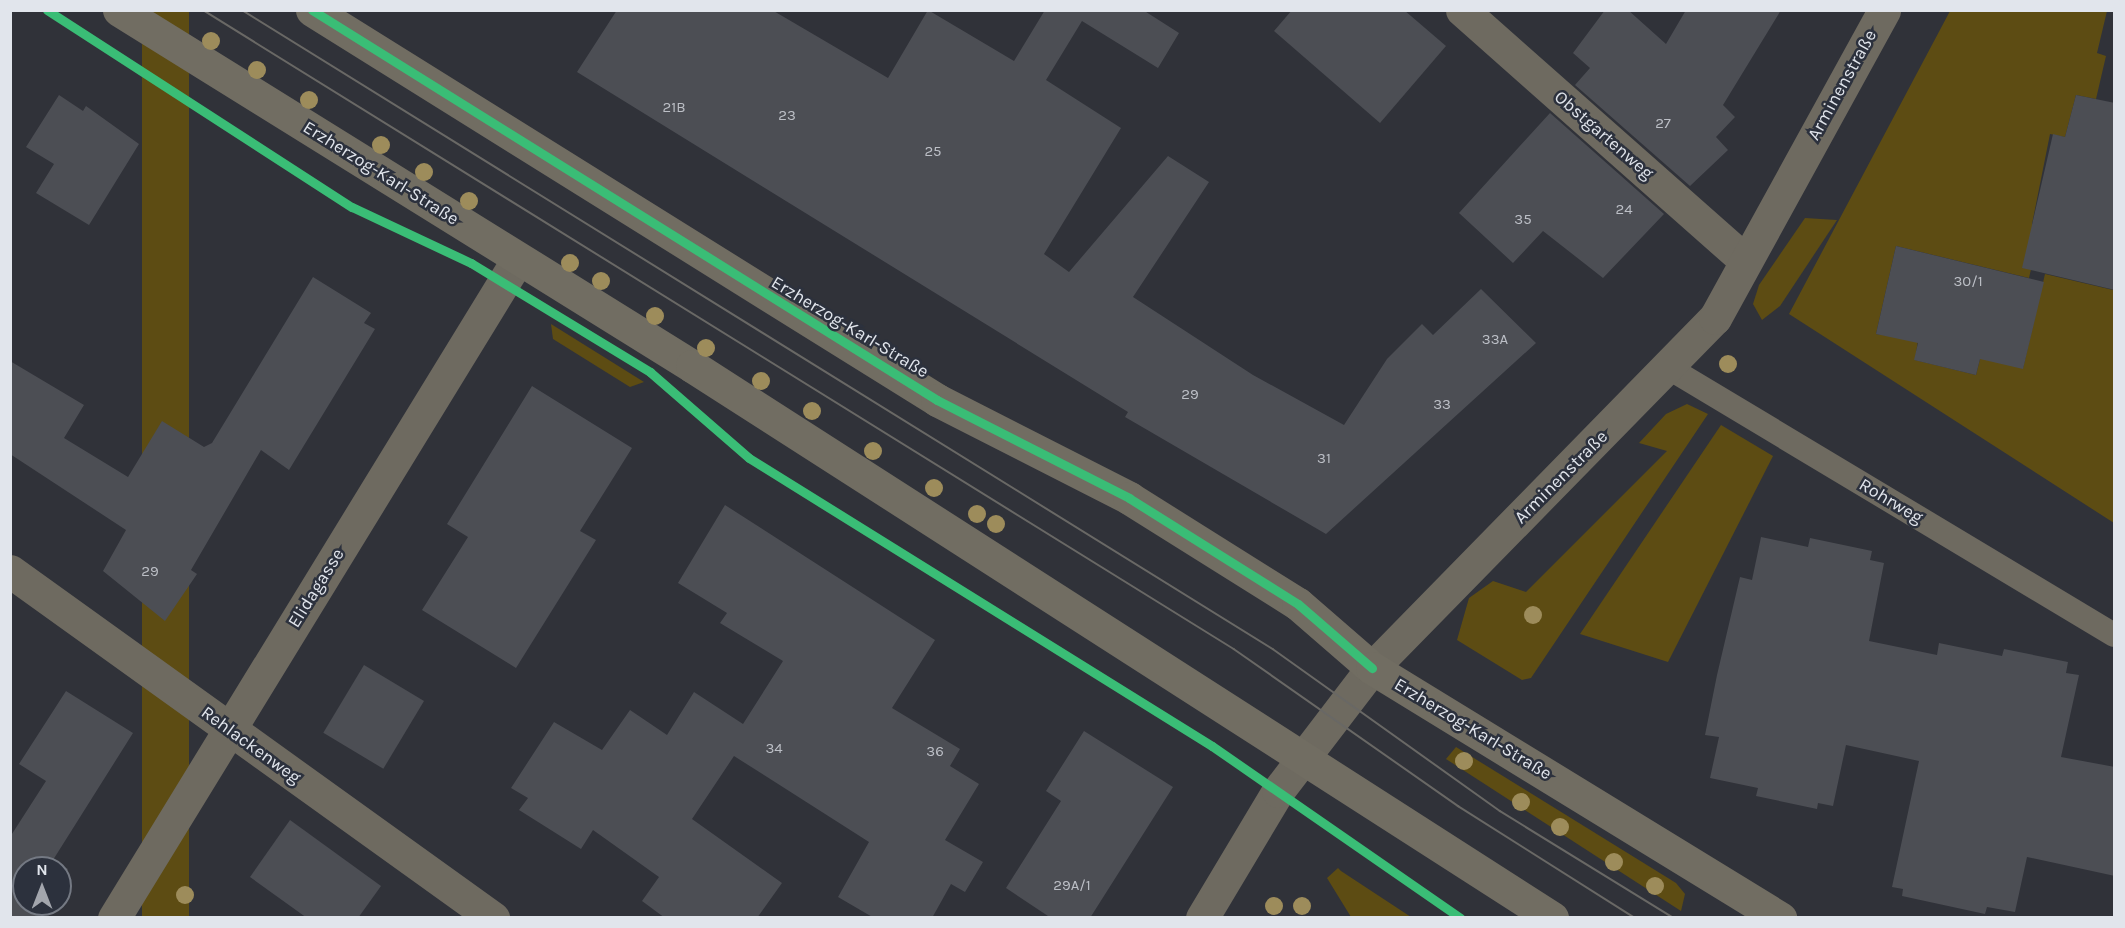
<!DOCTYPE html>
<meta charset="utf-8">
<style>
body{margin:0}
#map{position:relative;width:2125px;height:928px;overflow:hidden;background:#303239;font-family:Karla,sans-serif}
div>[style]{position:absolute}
.green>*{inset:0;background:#5d4c13;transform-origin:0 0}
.building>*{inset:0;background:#4c4e54;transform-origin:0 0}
.lane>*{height:24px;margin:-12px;padding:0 12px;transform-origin:12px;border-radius:12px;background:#6e6a60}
.street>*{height:33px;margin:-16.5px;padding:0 16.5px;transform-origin:16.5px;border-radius:16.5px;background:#6e6a60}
.secondary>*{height:33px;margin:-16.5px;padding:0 16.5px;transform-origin:16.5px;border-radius:16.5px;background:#716d62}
.tram>*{height:1.5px;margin:-0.75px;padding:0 0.75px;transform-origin:0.75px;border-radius:0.75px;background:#696865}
.cycleway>*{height:9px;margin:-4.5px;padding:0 4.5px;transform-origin:4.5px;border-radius:4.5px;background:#3abd76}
.trees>*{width:18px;height:18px;margin:-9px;border-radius:50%;background:#9d8c5b}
span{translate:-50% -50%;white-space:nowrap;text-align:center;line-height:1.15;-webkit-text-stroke:5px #2c313d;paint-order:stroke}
.number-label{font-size:15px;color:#bcbfc6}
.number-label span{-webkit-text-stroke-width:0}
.street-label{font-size:18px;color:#e1e5ec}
.frame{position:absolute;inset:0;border:12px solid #e1e5ec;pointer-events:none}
.north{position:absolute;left:12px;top:856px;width:60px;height:60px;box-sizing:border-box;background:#2c313d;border:2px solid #747983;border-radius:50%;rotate:0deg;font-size:16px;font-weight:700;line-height:24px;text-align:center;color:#e1e5ec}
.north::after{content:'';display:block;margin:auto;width:21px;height:27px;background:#a3a6ad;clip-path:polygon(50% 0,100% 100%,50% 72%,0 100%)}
</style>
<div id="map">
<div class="green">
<div style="left:142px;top:11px;width:47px;height:1013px"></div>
<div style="clip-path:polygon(1950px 11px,2107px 11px,2097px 53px,2106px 56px,2096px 99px,2076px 95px,2065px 137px,2050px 134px,2032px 224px,2037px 243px,2029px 278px,1896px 246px,1876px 334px,1918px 340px,1915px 360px,1976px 375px,1981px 355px,2023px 368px,2045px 274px,2113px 290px,2114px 284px,2114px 523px,1789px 314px)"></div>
<div style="clip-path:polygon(1805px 218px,1837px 220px,1780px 306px,1762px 320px,1753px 304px,1759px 285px)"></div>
<div style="clip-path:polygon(551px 324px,644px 382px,630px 387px,553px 339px)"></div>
<div style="clip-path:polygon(1687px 404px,1708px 414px,1531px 678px,1522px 680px,1457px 640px,1469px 598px,1493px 581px,1526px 592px,1667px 451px,1639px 443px,1666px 414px)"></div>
<div style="clip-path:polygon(1721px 425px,1773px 456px,1668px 662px,1580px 634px)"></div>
<div style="clip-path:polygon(1456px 747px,1676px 883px,1685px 894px,1681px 911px,1446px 759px)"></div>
<div style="clip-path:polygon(1338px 868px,1341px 871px,1411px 917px,1351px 917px,1327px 878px)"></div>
</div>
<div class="building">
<div style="clip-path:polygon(617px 10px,772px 10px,888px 78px,928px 10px,1014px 61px,1045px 10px,1143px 10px,1179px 33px,1158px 68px,1082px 21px,1046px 80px,1121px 128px,1044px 254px,1069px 272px,1168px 156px,1209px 182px,1133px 297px,1253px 375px,1344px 425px,1387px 359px,1422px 324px,1433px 335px,1481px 289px,1536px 343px,1326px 534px,1125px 417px,1128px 412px,577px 72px)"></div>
<div style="clip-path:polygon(1292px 10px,1404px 10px,1446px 46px,1380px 123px,1274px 31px)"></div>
<div style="clip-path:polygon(1605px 10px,1628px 10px,1666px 44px,1686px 10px,1781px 10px,1723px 105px,1735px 117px,1716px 137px,1728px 150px,1690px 186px,1575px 85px,1590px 68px,1573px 53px)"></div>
<div style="clip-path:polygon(59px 95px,83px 111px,86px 106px,139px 144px,89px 225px,36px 193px,54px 164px,26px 147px)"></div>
<div style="clip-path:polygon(2076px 95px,2115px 103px,2115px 290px,2022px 268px,2053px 134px,2065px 137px)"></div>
<div style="clip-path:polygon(1550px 113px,1664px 214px,1603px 278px,1543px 231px,1513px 263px,1459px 213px)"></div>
<div style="clip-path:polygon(1896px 246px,2044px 282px,2023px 369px,1980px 359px,1976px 375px,1914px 360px,1918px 343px,1876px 334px)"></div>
<div style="clip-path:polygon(313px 277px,371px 313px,364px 323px,375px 329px,289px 470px,261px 450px,191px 570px,197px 574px,165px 621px,103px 571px,126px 530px,10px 454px,10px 361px,84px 405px,64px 438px,128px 477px,162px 421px,204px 447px,212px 443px)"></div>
<div style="clip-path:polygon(532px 386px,632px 448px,580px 531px,596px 540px,516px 668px,422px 610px,468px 537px,447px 524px)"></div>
<div style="clip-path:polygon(725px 505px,935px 640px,892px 708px,960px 749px,950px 766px,979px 784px,945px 840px,983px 862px,965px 892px,951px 884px,932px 918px,874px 918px,838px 897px,869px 842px,734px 756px,692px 819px,782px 883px,757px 918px,665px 918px,642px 901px,659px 877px,593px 830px,581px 849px,519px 810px,528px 798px,511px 788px,554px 722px,602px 750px,630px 710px,667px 735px,694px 692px,743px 724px,783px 661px,720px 623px,727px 613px,678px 583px)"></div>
<div style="clip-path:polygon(1761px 537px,1808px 547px,1810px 538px,1872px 551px,1870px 560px,1884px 563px,1869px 641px,1937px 655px,1939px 643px,2002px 656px,2004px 649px,2068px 662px,2066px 673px,2079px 675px,2061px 757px,2115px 767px,2115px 876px,2027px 857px,2015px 912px,1987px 907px,1985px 914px,1902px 896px,1903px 889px,1892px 887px,1919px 761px,1846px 745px,1833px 806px,1818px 803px,1817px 809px,1756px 796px,1758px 788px,1710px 778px,1719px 737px,1705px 735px,1717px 675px,1740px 577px,1752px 580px)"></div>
<div style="left:364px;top:665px;width:70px;height:79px;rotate:31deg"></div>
<div style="clip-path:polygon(66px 691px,133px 733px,53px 860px,68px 869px,60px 882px,60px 868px,24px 868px,24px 904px,46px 904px,38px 918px,10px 918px,10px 837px,46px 781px,19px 764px)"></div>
<div style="clip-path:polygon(1084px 731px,1173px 787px,1090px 918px,1051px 918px,1006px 888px,1061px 801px,1046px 791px)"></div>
<div style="clip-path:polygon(290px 820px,381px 886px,358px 918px,307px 918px,250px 877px)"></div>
</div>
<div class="lane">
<div style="left:1669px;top:368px;width:519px;rotate:30.96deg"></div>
</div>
<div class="street">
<div style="left:1462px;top:10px;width:378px;rotate:41.5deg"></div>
<div style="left:10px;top:571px;width:595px;rotate:35.69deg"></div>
<div style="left:114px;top:918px;width:773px;rotate:-58.49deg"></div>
<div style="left:1202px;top:918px;width:148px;rotate:-59.1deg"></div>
<div style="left:1278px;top:791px;width:155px;rotate:-52.6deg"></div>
<div style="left:1372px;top:668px;width:490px;rotate:-45.6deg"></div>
<div style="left:1715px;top:318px;width:351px;rotate:-61.2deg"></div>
</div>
<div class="secondary">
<div style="left:119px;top:10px;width:675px;rotate:31.85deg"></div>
<div style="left:692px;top:366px;width:1022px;rotate:32.69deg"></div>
<div style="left:312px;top:10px;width:737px;rotate:31.96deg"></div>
<div style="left:937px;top:400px;width:216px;rotate:27deg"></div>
<div style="left:1129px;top:498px;width:199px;rotate:32.1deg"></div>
<div style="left:1298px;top:604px;width:98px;rotate:40.9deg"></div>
<div style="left:1372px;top:668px;width:479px;rotate:31.5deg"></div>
</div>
<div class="tram">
<div style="left:203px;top:10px;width:1213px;rotate:31.79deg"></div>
<div style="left:1234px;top:649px;width:274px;rotate:35deg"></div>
<div style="left:1458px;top:806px;width:209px;rotate:32.3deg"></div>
<div style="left:242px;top:10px;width:1213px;rotate:31.79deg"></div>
<div style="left:1273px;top:649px;width:279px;rotate:35.5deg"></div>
<div style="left:1500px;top:811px;width:204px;rotate:31.6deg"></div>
</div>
<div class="cycleway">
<div style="left:47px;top:10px;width:363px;rotate:32.9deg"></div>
<div style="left:352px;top:207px;width:132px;rotate:25.2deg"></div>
<div style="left:471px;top:263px;width:210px;rotate:31.3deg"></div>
<div style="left:650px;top:372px;width:131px;rotate:41deg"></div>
<div style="left:749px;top:458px;width:545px;rotate:31.88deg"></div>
<div style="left:1212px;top:746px;width:302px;rotate:34.7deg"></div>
<div style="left:312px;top:10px;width:737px;rotate:31.96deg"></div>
<div style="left:937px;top:400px;width:216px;rotate:27deg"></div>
<div style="left:1129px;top:498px;width:199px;rotate:32.1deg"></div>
<div style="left:1298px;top:604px;width:98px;rotate:40.9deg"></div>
</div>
<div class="trees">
<div style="left:211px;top:41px"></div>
<div style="left:257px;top:70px"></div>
<div style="left:309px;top:100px"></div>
<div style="left:381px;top:145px"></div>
<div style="left:424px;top:172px"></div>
<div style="left:469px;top:201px"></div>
<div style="left:570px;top:263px"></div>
<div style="left:601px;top:281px"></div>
<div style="left:655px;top:316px"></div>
<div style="left:706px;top:348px"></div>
<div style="left:1728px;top:364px"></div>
<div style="left:761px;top:381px"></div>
<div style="left:812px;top:411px"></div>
<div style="left:873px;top:451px"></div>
<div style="left:934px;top:488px"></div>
<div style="left:977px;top:514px"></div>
<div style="left:996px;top:524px"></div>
<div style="left:1533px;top:615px"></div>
<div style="left:1464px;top:761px"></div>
<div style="left:1521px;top:802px"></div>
<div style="left:1560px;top:827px"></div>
<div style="left:1614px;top:862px"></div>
<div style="left:1655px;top:886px"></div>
<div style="left:185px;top:895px"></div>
<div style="left:1274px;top:906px"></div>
<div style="left:1302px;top:906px"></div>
</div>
<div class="number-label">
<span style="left:674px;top:108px">21B</span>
<span style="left:787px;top:116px">23</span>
<span style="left:1663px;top:124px">27</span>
<span style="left:933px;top:152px">25</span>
<span style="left:1624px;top:210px">24</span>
<span style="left:1523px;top:220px">35</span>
<span style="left:1968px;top:282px">30/1</span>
<span style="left:1495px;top:340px">33A</span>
<span style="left:1190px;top:395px">29</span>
<span style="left:1442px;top:405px">33</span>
<span style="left:1324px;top:459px">31</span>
<span style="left:150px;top:572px">29</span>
<span style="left:774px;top:749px">34</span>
<span style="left:935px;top:752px">36</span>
<span style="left:1072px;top:886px">29A/1</span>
</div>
<div class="street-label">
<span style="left:1842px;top:85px;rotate:-61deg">Arminenstraße</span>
<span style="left:1604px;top:135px;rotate:41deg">Obstgartenweg</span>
<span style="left:381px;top:173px;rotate:32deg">Erzherzog-Karl-Straße</span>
<span style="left:850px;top:327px;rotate:31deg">Erzherzog-Karl-Straße</span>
<span style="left:1561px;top:477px;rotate:-45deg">Arminenstraße</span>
<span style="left:1891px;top:501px;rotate:31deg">Rohrweg</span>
<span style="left:316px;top:588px;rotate:-58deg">Elidagasse</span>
<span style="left:1473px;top:729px;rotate:31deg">Erzherzog-Karl-Straße</span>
<span style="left:251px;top:745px;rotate:36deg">Rehlackenweg</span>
</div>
<div class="frame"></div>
<div class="north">N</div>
</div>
